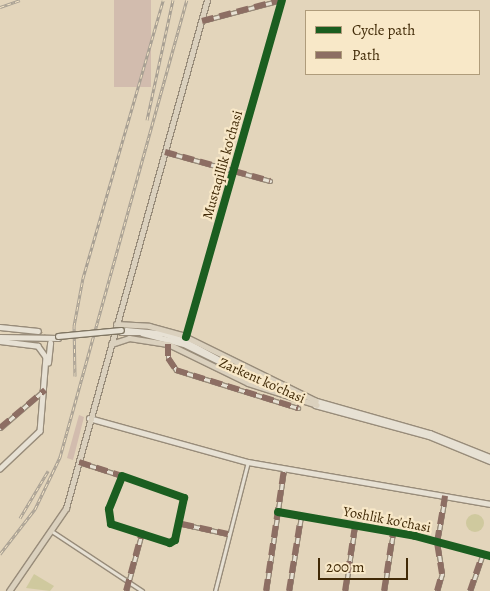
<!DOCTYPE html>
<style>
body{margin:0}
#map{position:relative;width:490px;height:591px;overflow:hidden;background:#e3d5bb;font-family:Alegreya,serif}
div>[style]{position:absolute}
.green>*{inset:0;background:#cfc99e}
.round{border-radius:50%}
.building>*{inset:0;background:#d2bcae;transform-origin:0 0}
.secondary-tunnel>*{height:4.5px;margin-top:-2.25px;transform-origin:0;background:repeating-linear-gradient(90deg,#c3b397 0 4.5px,transparent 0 6.5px)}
.roads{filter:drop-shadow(1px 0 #988c7a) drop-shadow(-1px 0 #988c7a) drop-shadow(0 1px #988c7a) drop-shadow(0 -1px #988c7a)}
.minor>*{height:3px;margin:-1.5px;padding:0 1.5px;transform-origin:1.5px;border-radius:1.5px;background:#e7e1d4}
.secondary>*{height:4.5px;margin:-2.25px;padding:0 2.25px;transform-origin:2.25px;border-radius:2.25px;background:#e7e1d4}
.primary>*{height:5px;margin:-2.5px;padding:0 2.5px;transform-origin:2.5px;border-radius:2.5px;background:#dbd1be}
.rail>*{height:3px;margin-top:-1.5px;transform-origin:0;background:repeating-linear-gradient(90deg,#f8e8c8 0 4px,#a8a093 0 8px);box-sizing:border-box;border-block:1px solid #a8a093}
.bridges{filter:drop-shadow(1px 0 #7f7562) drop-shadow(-1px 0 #7f7562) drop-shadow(0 1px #7f7562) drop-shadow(0 -1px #7f7562)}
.secondary-bridge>*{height:4.5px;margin:-2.25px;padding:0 2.25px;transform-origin:2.25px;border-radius:2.25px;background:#e7e1d4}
.quiet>*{height:6px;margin-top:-3px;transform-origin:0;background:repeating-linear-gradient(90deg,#8d6e63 0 12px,transparent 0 18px)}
.cycleway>*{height:8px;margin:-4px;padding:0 4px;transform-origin:4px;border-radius:4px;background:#1b5e20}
span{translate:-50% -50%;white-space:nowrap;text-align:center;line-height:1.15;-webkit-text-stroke:4.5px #f8e8c8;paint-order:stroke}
.street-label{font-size:14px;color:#412a07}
.legend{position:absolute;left:305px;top:10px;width:175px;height:65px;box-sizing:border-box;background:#f8e8c8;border:1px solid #af9c7b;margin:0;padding:6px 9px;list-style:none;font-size:15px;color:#412a07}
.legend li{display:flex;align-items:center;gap:10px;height:25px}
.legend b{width:25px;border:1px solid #af9c7b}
.scale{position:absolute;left:318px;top:558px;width:90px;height:22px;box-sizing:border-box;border:2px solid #412a07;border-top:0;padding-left:6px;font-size:15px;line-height:18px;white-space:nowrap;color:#412a07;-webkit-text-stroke:4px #f8e8c8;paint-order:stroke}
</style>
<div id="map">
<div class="green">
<div class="round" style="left:466px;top:514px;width:18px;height:18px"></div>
<div style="clip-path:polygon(34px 574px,54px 586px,50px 591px,26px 588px)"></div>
</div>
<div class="building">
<div style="left:114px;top:0;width:37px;height:87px"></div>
<div style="clip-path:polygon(79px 415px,84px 417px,73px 460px,67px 458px)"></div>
</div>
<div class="secondary-tunnel">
<div style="left:38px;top:331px;width:14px;rotate:39deg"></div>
</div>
<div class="roads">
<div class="minor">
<div style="left:202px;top:21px;width:82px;rotate:-14.9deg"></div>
<div style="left:165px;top:152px;width:109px;rotate:15.4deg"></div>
<div style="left:186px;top:337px;width:350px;rotate:-74.1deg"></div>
<div style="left:168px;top:344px;width:14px;rotate:90deg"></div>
<div style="left:168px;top:358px;width:14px;rotate:56deg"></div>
<div style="left:176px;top:370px;width:128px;rotate:17.3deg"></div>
<div style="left:0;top:428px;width:55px;rotate:-40.6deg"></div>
<div style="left:79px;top:462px;width:45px;rotate:18deg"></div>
<div style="left:122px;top:476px;width:66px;rotate:19.5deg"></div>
<div style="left:184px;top:498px;width:43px;rotate:102.1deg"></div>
<div style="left:175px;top:540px;width:6px;rotate:149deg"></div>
<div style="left:170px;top:543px;width:62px;rotate:-162.1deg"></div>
<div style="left:111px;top:524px;width:15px;rotate:-98deg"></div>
<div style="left:109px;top:509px;width:35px;rotate:-68deg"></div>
<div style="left:278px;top:512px;width:139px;rotate:9.9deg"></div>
<div style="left:415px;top:536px;width:78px;rotate:14.9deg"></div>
<div style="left:182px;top:524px;width:47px;rotate:12.3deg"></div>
<div style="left:53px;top:532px;width:107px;rotate:33.5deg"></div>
<div style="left:126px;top:591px;width:61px;rotate:-74.8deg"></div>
<div style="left:215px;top:591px;width:133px;rotate:-75.7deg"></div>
<div style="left:266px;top:591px;width:123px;rotate:-81.6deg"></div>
<div style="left:289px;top:591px;width:76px;rotate:-80.9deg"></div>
<div style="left:345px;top:591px;width:66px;rotate:-81.3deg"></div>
<div style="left:384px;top:591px;width:60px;rotate:-81.3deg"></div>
<div style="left:437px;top:591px;width:18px;rotate:-74deg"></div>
<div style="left:442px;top:574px;width:32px;rotate:-99deg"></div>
<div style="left:437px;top:542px;width:47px;rotate:-80.1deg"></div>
<div style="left:470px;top:591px;width:40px;rotate:-71.1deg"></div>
</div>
<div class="secondary">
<div style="left:0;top:327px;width:38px;rotate:6deg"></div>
<div style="left:126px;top:330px;width:36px;rotate:5deg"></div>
<div style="left:162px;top:333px;width:24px;rotate:19deg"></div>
<div style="left:185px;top:341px;width:67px;rotate:28.5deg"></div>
<div style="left:244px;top:373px;width:57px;rotate:21.6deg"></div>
<div style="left:121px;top:333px;width:21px"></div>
<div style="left:142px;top:333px;width:43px;rotate:14.7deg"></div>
<div style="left:184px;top:344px;width:109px;rotate:26.1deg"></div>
<div style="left:0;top:337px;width:58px;rotate:1deg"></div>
<div style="left:0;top:341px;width:38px;rotate:7deg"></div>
<div style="left:38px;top:346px;width:14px;rotate:54deg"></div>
<div style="left:46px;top:357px;width:74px;rotate:94.6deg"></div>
<div style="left:40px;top:431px;width:55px;rotate:136.5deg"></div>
<div style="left:48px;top:363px;width:20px;rotate:-84deg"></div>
<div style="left:313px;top:400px;width:122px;rotate:15.8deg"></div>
<div style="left:430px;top:433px;width:65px;rotate:21.8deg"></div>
<div style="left:315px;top:405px;width:118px;rotate:15.2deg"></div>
<div style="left:429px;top:436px;width:66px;rotate:22.3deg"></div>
<div style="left:89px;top:418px;width:165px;rotate:15.5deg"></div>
<div style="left:248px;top:462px;width:246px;rotate:9.8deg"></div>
</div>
<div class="primary">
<div style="left:116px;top:324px;width:33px;rotate:3deg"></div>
<div style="left:149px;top:326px;width:34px;rotate:15deg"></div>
<div style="left:182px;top:335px;width:149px;rotate:26.2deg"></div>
<div style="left:111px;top:344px;width:19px;rotate:-18deg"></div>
<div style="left:129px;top:338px;width:39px;rotate:9deg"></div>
<div style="left:168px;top:344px;width:89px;rotate:26deg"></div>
<div style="left:248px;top:383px;width:72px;rotate:17.7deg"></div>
<div style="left:9px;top:591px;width:101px;rotate:-55.5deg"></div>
<div style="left:66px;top:508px;width:527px;rotate:-74.49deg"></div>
</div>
</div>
<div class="rail">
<div style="left:0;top:7px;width:21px;rotate:-19deg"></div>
<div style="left:147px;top:120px;width:123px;rotate:-77.8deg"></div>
<div style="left:75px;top:376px;width:50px;rotate:-91.1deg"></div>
<div style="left:74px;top:326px;width:49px;rotate:-79.4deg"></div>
<div style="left:83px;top:278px;width:289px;rotate:-73.9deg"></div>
<div style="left:20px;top:518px;width:55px;rotate:-59.2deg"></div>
<div style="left:0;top:554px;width:57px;rotate:-52.1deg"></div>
<div style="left:35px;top:509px;width:58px;rotate:-64.3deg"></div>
<div style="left:60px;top:457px;width:474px;rotate:-74.5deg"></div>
</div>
<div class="bridges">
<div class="secondary-bridge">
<div style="left:58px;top:336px;width:63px;rotate:-5.4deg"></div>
</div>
</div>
<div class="quiet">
<div style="left:202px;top:21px;width:82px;rotate:-14.9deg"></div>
<div style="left:165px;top:152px;width:109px;rotate:15.4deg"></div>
<div style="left:168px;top:344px;width:14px;rotate:90deg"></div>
<div style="left:168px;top:358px;width:14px;rotate:56deg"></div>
<div style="left:176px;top:370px;width:128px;rotate:17.3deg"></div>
<div style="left:0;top:428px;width:59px;rotate:-40.2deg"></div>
<div style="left:79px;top:462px;width:45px;rotate:18deg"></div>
<div style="left:182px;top:524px;width:47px;rotate:12.3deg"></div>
<div style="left:126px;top:591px;width:61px;rotate:-74.8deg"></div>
<div style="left:266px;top:591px;width:123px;rotate:-81.6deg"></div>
<div style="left:289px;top:591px;width:76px;rotate:-80.9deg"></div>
<div style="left:345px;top:591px;width:66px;rotate:-81.3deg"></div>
<div style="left:384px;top:591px;width:60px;rotate:-81.3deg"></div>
<div style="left:437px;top:591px;width:18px;rotate:-74deg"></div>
<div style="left:442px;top:574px;width:32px;rotate:-99deg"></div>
<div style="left:437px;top:542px;width:47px;rotate:-80.1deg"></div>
<div style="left:470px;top:591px;width:40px;rotate:-71.1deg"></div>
</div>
<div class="cycleway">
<div style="left:186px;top:337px;width:350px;rotate:-74.1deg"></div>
<div style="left:122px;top:476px;width:66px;rotate:19.5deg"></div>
<div style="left:184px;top:498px;width:43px;rotate:102.1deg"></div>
<div style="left:175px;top:540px;width:6px;rotate:149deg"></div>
<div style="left:170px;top:543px;width:62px;rotate:-162.1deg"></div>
<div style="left:111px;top:524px;width:15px;rotate:-98deg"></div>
<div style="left:109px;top:509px;width:35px;rotate:-68deg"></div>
<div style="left:278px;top:512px;width:139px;rotate:9.9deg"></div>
<div style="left:415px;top:536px;width:78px;rotate:14.9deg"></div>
</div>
<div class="street-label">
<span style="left:223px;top:165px;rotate:-74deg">Mustaqillik ko'chasi</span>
<span style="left:262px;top:381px;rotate:24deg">Zarkent ko'chasi</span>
<span style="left:387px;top:520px;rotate:11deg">Yoshlik ko'chasi</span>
</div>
<ul class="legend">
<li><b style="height:6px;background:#1b5e20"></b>Cycle path</li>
<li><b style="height:6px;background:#8d6e63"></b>Path</li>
</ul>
<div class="scale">200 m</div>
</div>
